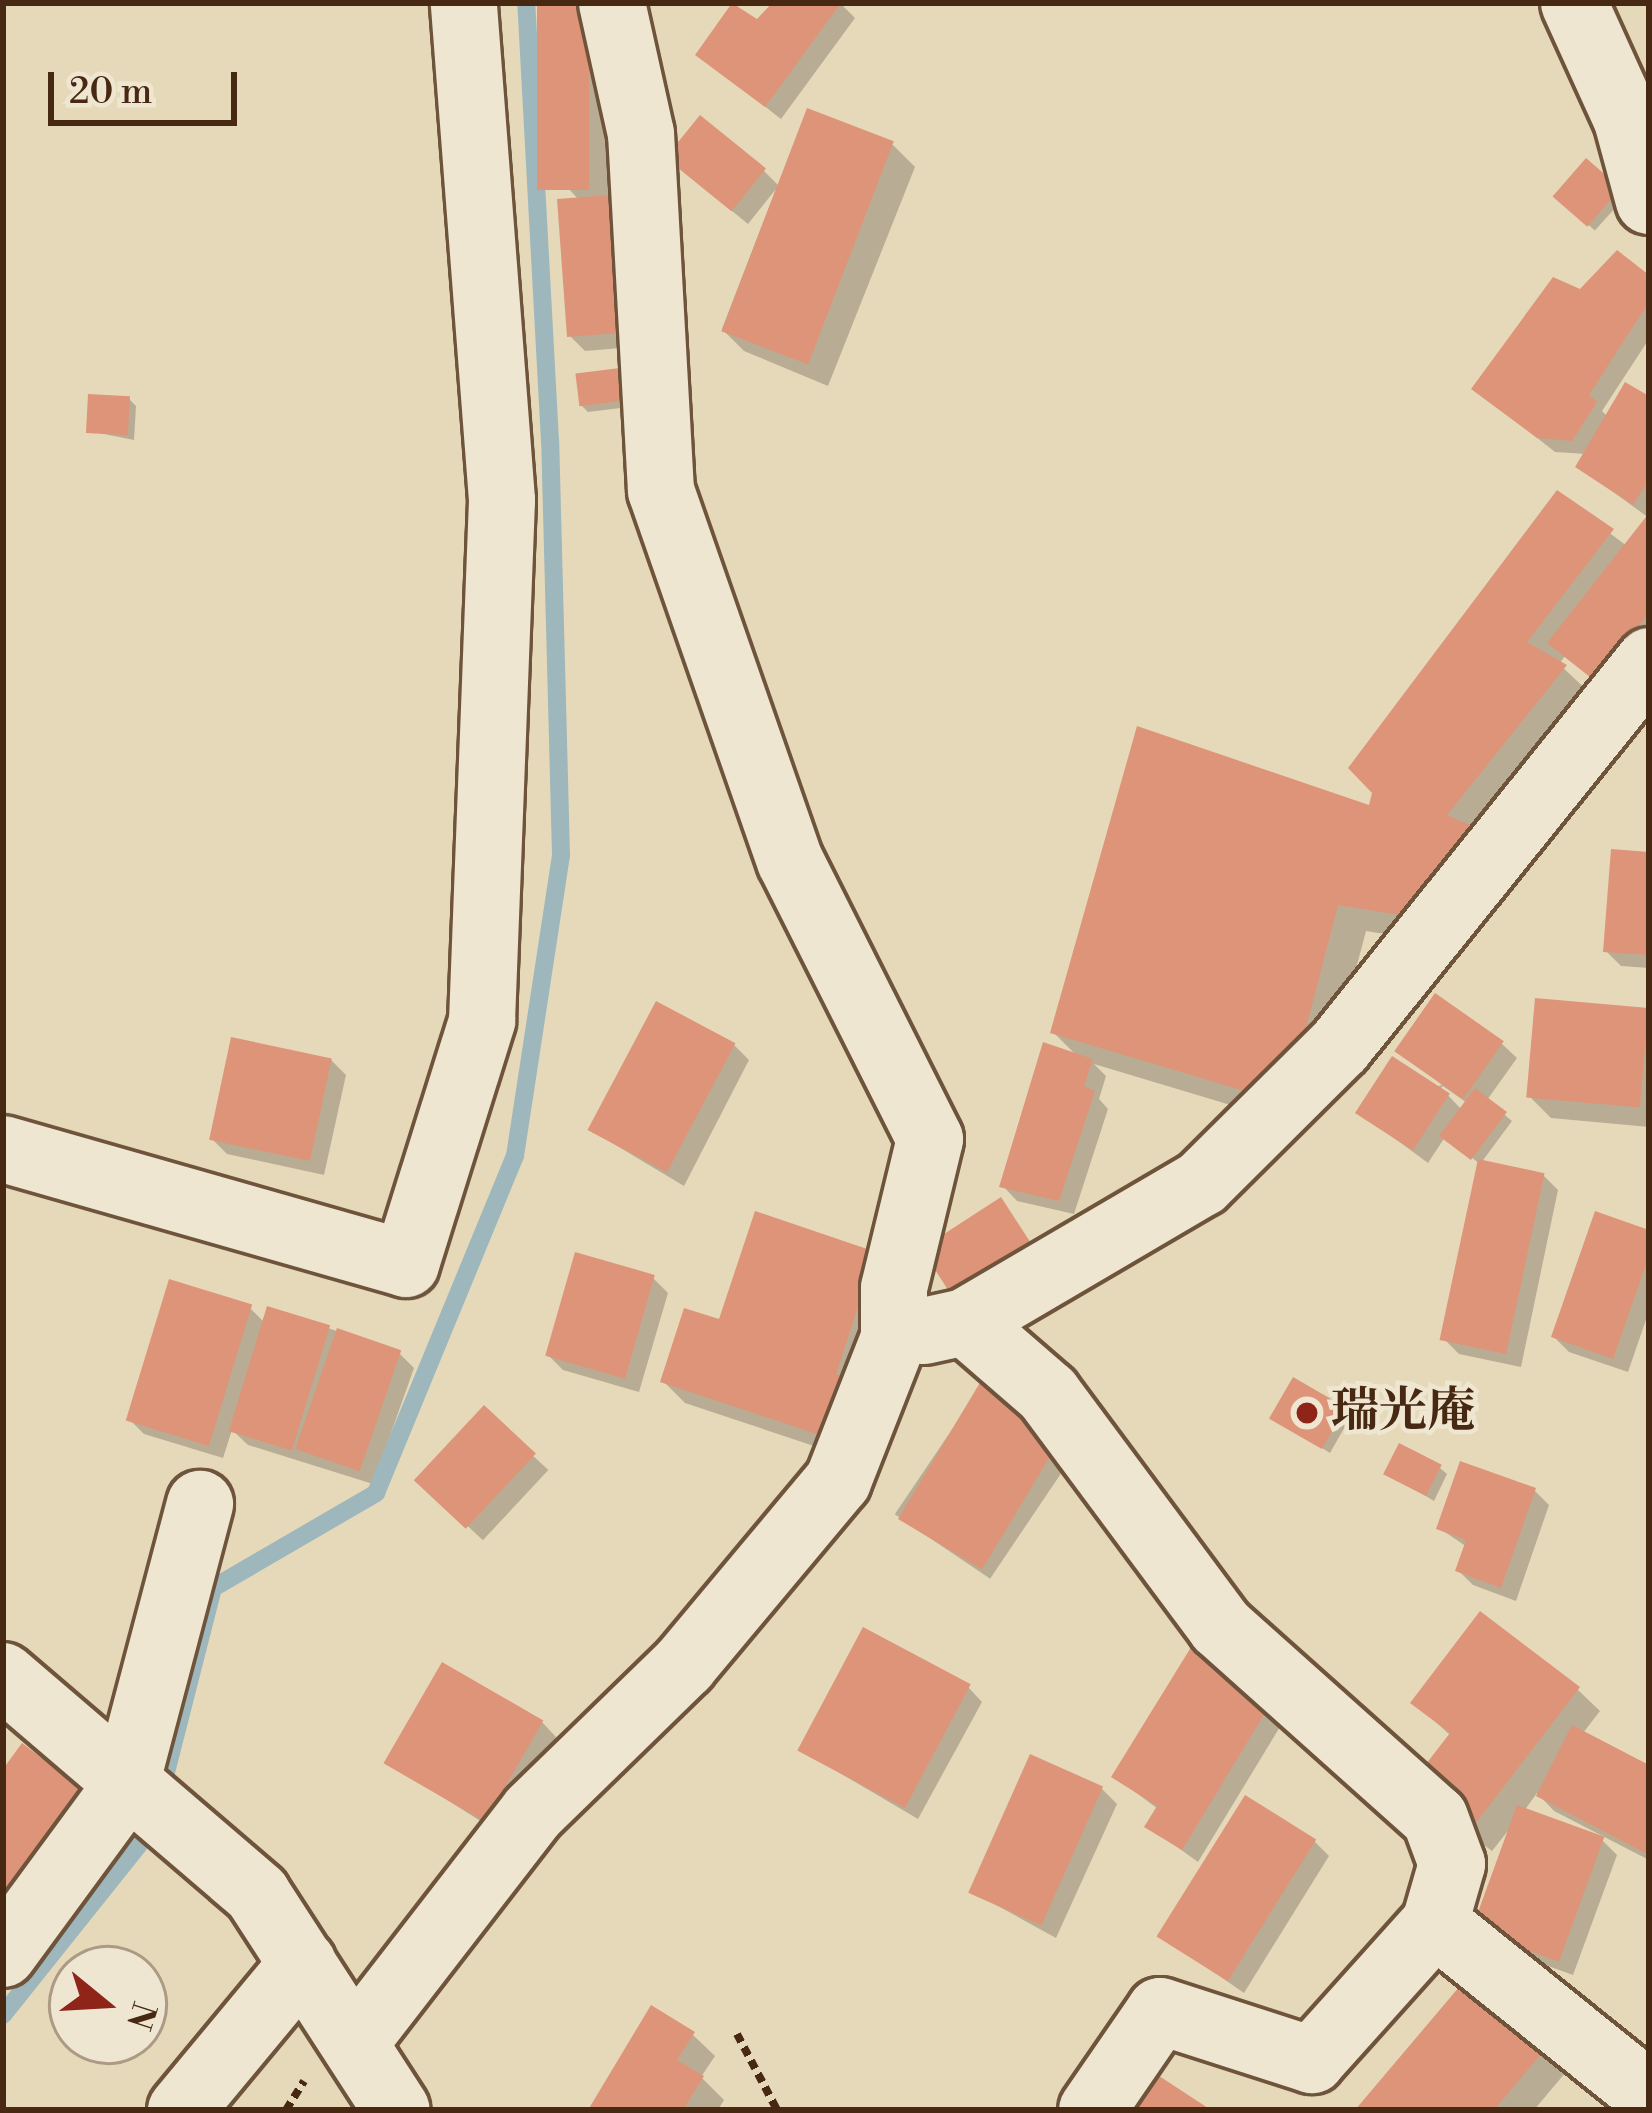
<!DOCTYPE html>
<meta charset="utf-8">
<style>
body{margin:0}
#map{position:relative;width:1652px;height:2113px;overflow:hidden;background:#e6d9ba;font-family:"Libre Bodoni","Noto Serif JP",serif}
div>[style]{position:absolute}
.shadow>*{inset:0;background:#0003;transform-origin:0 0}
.stream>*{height:18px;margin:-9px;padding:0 9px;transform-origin:9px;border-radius:9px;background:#9db7bc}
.building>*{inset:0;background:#de9478;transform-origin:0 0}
.path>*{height:8px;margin-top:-4px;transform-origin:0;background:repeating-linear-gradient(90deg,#472812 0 9px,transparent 0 15px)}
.roads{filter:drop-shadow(3px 0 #6f543c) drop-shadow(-3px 0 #6f543c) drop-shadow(0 3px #6f543c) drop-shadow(0 -3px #6f543c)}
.minor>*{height:66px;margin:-33px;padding:0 33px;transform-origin:33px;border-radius:33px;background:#efe6d2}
.dots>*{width:33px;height:33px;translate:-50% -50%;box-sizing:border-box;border:6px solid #efe6d2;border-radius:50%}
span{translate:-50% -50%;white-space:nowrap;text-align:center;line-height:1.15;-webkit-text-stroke:9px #efe6d2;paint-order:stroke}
.poi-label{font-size:48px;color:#472812;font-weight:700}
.left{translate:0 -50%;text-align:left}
.frame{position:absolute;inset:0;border:6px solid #472812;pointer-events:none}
.north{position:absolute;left:48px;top:1945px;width:120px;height:120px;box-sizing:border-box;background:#efe6d2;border:3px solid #ac9a85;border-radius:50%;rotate:108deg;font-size:33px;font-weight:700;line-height:48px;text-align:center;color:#472812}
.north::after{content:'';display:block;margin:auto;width:42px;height:54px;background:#8f2418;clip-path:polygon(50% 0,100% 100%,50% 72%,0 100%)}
.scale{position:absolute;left:48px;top:72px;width:189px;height:54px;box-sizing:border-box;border:6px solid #472812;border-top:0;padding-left:15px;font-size:36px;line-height:42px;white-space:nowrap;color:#472812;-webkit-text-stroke:9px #efe6d2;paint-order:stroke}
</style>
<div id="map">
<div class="shadow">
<div style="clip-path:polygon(540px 3px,600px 3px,627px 194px,609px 197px,646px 346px,585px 351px,570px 336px,580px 201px,566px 186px)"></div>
<div style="clip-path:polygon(776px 3px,840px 3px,855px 18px,781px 119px,699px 55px,758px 24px)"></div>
<div style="clip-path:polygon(893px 145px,915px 167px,828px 386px,744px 351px,722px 329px,776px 189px,748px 224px,684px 172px,764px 171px,779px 186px)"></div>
<div style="left:1587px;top:163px;width:51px;height:45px;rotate:42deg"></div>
<div style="clip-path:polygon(1649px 279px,1649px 339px,1602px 411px,1608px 417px,1649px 399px,1649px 518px,1579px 467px,1586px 454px,1555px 452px,1475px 389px,1581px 292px)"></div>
<div style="clip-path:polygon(634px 377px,637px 406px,588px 412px,581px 405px)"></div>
<div style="clip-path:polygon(129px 399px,136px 406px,134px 440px,89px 431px)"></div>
<div style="clip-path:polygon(1557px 494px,1627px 546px,1649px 518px,1649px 645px,1565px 656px,1559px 664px,1592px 695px,1435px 942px,1366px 931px,1327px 1079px,1277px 1119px,1094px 1064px,1106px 1076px,1099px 1099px,1108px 1109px,1074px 1214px,1017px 1201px,1003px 1186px,1078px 1057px,1054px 1033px,1371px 808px)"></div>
<div style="clip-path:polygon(1649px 855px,1649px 968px,1621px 966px,1606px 951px)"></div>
<div style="clip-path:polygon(1649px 1011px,1649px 1127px,1551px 1118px,1529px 1096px)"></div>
<div style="clip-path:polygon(evenodd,1502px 1044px,1517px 1058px,1487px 1100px,1512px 1121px,1481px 1163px,1543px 1175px,1558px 1190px,1521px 1367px,1459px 1354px,1444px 1339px,1480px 1164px,1445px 1137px,1428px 1163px,1359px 1112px,1442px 1085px,1398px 1050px,1502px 1044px,1443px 1086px,1467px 1103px,1462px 1110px,1441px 1088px,1443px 1086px)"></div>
<div style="clip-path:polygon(734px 1045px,749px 1060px,684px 1186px,592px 1131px)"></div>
<div style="clip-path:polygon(331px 1060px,346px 1075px,324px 1175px,227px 1154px,212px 1139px)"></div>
<div style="clip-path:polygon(1649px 1233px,1649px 1311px,1628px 1372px,1569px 1352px,1554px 1337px)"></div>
<div style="clip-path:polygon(874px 1254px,862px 1462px,685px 1403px,663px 1381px,721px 1323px)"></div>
<div style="clip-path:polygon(653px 1278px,668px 1293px,639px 1392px,563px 1370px,548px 1355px)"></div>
<div style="clip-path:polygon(250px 1308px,265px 1323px,328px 1328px,399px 1353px,414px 1368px,373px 1484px,248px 1445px,232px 1430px,223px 1458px,144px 1434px,129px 1419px)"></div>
<div style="left:982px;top:1385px;width:115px;height:156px;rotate:34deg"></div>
<div style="clip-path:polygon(1344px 1409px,1351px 1416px,1330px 1453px,1273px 1418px)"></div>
<div style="left:484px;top:1410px;width:88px;height:96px;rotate:43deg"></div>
<div style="clip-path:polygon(1440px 1468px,1447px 1474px,1434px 1501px,1387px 1473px)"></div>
<div style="clip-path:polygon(1534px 1490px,1549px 1505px,1516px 1601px,1473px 1585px,1458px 1570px,1467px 1547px,1439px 1528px)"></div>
<div style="clip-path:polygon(1194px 1649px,1289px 1712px,1198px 1862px,1148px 1826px,1158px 1809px,1115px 1777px)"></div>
<div style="clip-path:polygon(968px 1687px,982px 1702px,918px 1819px,799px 1749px)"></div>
<div style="clip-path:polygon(1578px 1690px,1600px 1711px,1583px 1733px,1649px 1768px,1649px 1860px,1554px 1811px,1537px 1793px,1524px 1811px,1600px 1838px,1617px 1855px,1573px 1975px,1490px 1945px,1511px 1827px,1492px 1851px,1435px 1808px,1451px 1736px,1414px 1702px)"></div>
<div style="clip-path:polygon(542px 1722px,556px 1737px,501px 1834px,387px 1762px)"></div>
<div style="clip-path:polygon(3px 1771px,78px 1790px,100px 1811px,3px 1936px)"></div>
<div style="clip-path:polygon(1102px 1789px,1117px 1804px,1056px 1938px,971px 1891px)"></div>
<div style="clip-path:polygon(1314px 1841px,1329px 1856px,1244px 1993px,1162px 1936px)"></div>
<div style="clip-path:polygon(693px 2035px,715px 2056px,701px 2077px,724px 2100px,718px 2110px,591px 2110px)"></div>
<div style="clip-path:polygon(1544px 2050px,1566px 2072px,1534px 2110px,1359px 2110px)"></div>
</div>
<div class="stream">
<div style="left:161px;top:1792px;width:211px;rotate:-75.7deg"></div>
<div style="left:213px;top:1588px;width:189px;rotate:-30.2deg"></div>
<div style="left:376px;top:1493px;width:365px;rotate:-67.6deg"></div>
<div style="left:515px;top:1156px;width:304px;rotate:-81.3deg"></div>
<div style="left:561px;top:855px;width:414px;rotate:-91.5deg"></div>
<div style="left:550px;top:441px;width:439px;rotate:-93.1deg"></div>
<div style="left:3px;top:2015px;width:216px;rotate:-51.4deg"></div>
<div style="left:138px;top:1846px;width:30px;rotate:-67deg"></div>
</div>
<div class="building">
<div style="left:537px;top:3px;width:52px;height:187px"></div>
<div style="clip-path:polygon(732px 3px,757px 19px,772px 3px,841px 3px,765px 107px,695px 55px)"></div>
<div style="left:807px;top:108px;width:93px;height:239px;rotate:21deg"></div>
<div style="left:700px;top:115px;width:85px;height:55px;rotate:39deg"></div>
<div style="left:1586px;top:158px;width:46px;height:51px;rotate:41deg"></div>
<div style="clip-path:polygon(611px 195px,633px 332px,567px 337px,557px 199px)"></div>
<div style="clip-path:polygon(1617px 250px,1649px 275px,1649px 302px,1589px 395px,1597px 402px,1572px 441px,1537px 438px,1471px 389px,1553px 277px,1580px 289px)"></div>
<div style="left:628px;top:367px;width:33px;height:53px;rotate:83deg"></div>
<div style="clip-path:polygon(1625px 382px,1649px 396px,1649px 480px,1633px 505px,1575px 467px)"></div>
<div style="left:88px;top:394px;width:42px;height:39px;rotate:3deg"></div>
<div style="clip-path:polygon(1557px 490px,1614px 529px,1527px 642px,1567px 665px,1447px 815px,1477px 828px,1406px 916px,1338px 905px,1300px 1051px,1248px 1092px,1050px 1033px,1137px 726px,1369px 805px,1372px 793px,1348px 768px)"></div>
<div style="clip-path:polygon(1649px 513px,1649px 613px,1595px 681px,1547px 643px)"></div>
<div style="clip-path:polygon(1611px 849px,1649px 852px,1649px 955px,1603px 952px)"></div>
<div style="left:1435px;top:993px;width:84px;height:71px;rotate:35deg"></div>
<div style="left:1535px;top:998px;width:114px;height:100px;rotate:5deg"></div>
<div style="left:656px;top:1001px;width:90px;height:146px;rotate:28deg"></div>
<div style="left:231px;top:1037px;width:103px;height:105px;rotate:12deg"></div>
<div style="clip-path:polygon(1043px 1042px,1093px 1059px,1084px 1086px,1095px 1091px,1059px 1201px,999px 1187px)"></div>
<div style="left:1392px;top:1056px;width:69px;height:68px;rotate:33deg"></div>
<div style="left:1475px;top:1088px;width:40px;height:60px;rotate:37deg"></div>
<div style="left:1478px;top:1159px;width:68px;height:185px;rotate:12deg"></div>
<div style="left:1001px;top:1197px;width:56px;height:95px;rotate:57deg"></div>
<div style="clip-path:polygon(755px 1211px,876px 1252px,836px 1374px,860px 1382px,841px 1442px,660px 1382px,684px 1308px,719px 1319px)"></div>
<div style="clip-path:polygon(1595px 1211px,1649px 1230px,1649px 1256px,1613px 1359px,1551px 1337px)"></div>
<div style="left:575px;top:1252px;width:83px;height:108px;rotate:16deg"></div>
<div style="left:169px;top:1279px;width:87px;height:148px;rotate:17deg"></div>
<div style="left:267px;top:1306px;width:66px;height:131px;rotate:17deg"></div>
<div style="left:337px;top:1328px;width:68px;height:128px;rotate:19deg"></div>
<div style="left:1293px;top:1377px;width:61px;height:48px;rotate:30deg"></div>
<div style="left:981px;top:1381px;width:98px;height:161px;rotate:31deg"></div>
<div style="left:484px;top:1405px;width:71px;height:103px;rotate:43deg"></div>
<div style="left:1399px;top:1443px;width:48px;height:35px;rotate:27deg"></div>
<div style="clip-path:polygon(1460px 1461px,1536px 1488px,1501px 1588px,1455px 1571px,1466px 1540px,1436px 1529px)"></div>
<div style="clip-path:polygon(1480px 1611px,1580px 1687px,1469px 1832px,1409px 1786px,1450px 1733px,1410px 1703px)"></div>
<div style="left:863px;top:1627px;width:122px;height:140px;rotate:28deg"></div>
<div style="clip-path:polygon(1193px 1644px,1276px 1695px,1182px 1850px,1144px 1827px,1157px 1806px,1111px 1777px)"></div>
<div style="left:442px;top:1662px;width:117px;height:117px;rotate:30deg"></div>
<div style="clip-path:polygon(1572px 1725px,1649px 1765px,1649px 1855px,1536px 1796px)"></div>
<div style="clip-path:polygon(22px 1743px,80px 1787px,48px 1830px,69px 1846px,3px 1935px,3px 1769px)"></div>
<div style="left:1030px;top:1754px;width:80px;height:152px;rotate:24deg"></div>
<div style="left:1245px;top:1795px;width:84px;height:167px;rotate:32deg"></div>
<div style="left:1517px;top:1805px;width:93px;height:133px;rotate:20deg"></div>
<div style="clip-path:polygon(1465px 1980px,1546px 2048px,1494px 2110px,1355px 2110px)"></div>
<div style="clip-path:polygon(651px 2005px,695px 2032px,677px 2060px,704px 2076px,683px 2110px,588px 2110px)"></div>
<div style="clip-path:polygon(1147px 2068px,1211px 2110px,1120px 2110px)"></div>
</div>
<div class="path">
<div style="left:737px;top:2034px;width:86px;rotate:62.2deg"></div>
<div style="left:286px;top:2110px;width:34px;rotate:-58deg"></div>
</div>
<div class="roads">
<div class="minor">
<div style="left:1574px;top:3px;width:128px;rotate:65.6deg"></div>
<div style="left:1627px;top:120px;width:84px;rotate:74.8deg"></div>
<div style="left:3px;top:1149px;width:419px;rotate:15.9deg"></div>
<div style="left:406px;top:1264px;width:255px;rotate:-72.6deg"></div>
<div style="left:482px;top:1021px;width:521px;rotate:-87.8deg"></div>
<div style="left:502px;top:500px;width:498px;rotate:-94.4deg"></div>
<div style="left:965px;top:1322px;width:110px;rotate:40.9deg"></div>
<div style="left:1048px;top:1394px;width:289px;rotate:53.4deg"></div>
<div style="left:1220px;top:1626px;width:288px;rotate:41.8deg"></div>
<div style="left:1435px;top:1818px;width:49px;rotate:69.7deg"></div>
<div style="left:1452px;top:1864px;width:61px;rotate:106.1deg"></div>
<div style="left:1435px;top:1923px;width:275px;rotate:38.8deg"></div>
<div style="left:924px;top:1331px;width:42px;rotate:-12.4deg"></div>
<div style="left:965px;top:1322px;width:275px;rotate:-30.4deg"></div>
<div style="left:1202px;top:1183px;width:194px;rotate:-44.8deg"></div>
<div style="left:1340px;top:1046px;width:494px;rotate:-51.2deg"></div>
<div style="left:3px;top:1676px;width:335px;rotate:40.6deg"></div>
<div style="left:257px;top:1894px;width:257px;rotate:57.1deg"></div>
<div style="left:3px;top:1954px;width:206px;rotate:-53.7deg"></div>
<div style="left:125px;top:1788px;width:294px;rotate:-75.2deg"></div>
<div style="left:356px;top:2041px;width:289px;rotate:-52.3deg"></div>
<div style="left:533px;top:1812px;width:211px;rotate:-44.2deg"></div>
<div style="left:684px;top:1665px;width:240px;rotate:-50.1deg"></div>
<div style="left:838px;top:1481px;width:154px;rotate:-68.6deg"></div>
<div style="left:894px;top:1338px;width:50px;rotate:-90deg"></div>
<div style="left:894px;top:1288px;width:153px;rotate:-76.4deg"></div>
<div style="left:930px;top:1139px;width:311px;rotate:-116.7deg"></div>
<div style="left:790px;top:861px;width:392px;rotate:-109.2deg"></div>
<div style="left:661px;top:491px;width:358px;rotate:-93.2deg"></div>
<div style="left:641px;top:134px;width:134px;rotate:-102.5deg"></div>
<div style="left:181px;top:2110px;width:191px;rotate:-50.3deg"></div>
<div style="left:1092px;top:2110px;width:120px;rotate:-55.5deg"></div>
<div style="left:1160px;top:2011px;width:160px;rotate:17.9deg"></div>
<div style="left:1312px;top:2060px;width:184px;rotate:-48.1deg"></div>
</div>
</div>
<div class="dots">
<div style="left:1307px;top:1413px;background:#8f2418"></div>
</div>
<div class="poi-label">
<span class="left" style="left:1331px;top:1413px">瑞光庵</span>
</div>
<div class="frame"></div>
<div class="north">N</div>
<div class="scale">20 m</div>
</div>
